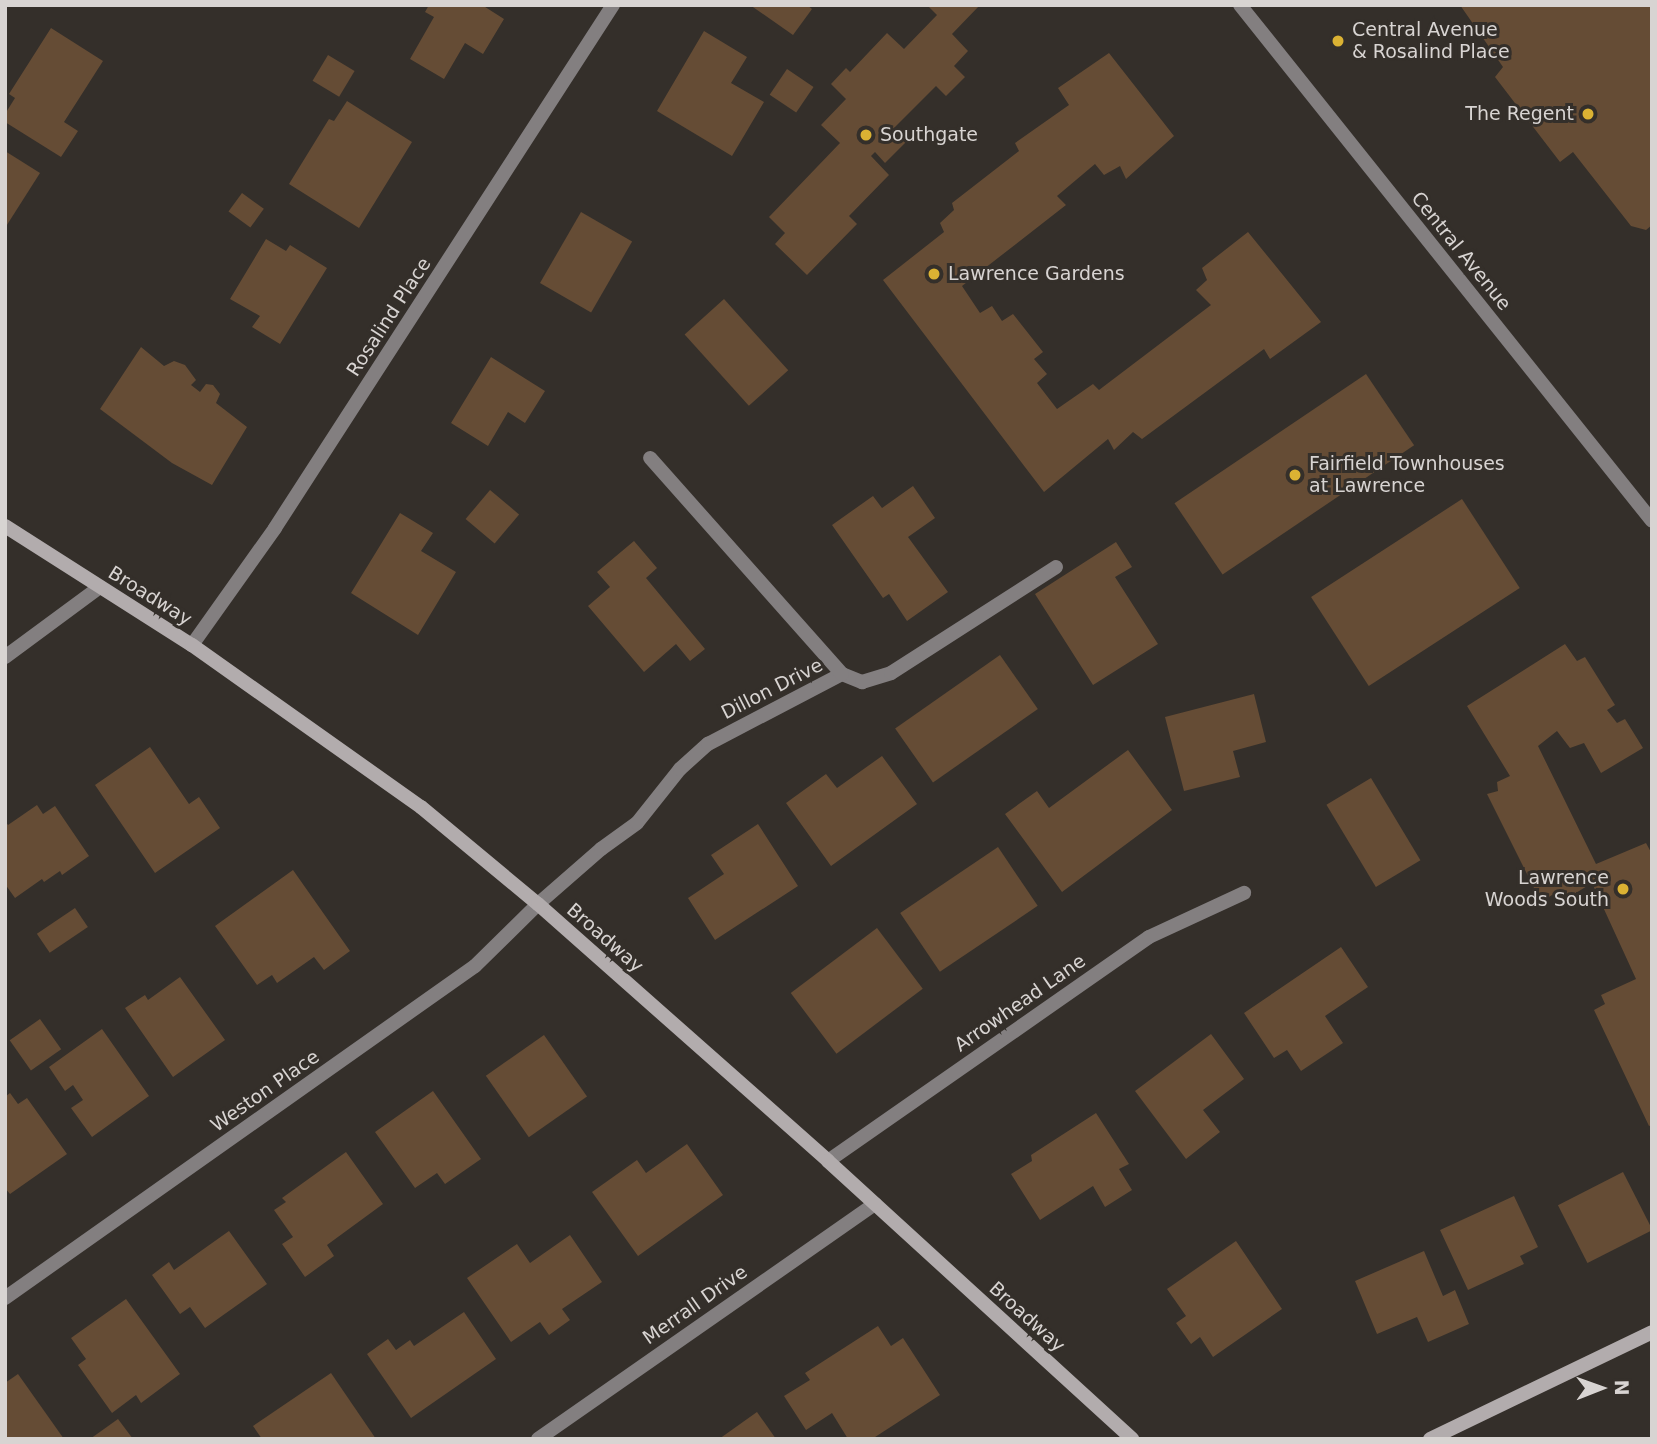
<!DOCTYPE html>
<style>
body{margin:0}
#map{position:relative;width:1657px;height:1444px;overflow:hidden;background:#342f2a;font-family:"DejaVu Sans",sans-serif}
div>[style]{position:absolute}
.building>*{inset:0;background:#654c35;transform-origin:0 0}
.service>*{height:14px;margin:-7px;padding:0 7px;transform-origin:7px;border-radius:7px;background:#837f80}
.minor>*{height:14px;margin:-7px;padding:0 7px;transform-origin:7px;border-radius:7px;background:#837f80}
.tertiary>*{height:14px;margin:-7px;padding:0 7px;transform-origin:7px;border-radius:7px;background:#837f80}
.secondary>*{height:14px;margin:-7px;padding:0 7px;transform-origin:7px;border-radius:7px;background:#b2acad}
.dots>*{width:19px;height:19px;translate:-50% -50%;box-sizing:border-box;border:4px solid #342f2a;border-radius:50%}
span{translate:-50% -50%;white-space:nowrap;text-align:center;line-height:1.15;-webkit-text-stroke:6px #342f2a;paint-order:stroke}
.poi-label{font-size:19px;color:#d8d4d2}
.left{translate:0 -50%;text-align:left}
.right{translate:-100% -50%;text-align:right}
.street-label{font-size:19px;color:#d8d4d2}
.frame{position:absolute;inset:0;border:7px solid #d8d4d2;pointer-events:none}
.north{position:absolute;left:1566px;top:1353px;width:70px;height:70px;-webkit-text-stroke:5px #342f2a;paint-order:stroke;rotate:89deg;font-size:19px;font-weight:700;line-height:28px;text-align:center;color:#d8d4d2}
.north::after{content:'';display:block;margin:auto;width:24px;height:32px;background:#d8d4d2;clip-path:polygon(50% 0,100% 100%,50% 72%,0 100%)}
</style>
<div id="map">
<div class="building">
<div style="clip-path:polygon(429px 5px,482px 5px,504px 19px,483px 54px,465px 43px,444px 79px,410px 59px,434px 17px,425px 12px)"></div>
<div style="clip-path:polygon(750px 5px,807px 5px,812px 9px,793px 35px)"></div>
<div style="clip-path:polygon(927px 5px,980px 5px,952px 34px,968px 51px,954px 66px,965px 77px,946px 96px,936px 86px,893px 129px,906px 142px,885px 163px,875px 152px,871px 156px,889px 175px,849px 216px,857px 224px,807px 275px,775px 244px,785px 233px,769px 217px,840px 143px,821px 125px,846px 99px,831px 84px,846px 68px,850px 72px,887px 33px,904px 49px,937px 15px)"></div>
<div style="clip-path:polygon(1460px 5px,1652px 5px,1652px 225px,1646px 230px,1631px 226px,1573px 152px,1560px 162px,1495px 77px,1503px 67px)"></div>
<div style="clip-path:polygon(51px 28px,103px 61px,64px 122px,78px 131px,61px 157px,5px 122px,5px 114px,15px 98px,9px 94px)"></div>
<div style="clip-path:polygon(704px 31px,747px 57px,731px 83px,764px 102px,732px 156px,657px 111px)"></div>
<div style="clip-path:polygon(1109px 53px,1174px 136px,1126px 179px,1120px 166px,1104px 175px,1095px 164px,1057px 196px,1066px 205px,962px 286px,980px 313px,992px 306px,1002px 321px,1013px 314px,1043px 352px,1034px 359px,1047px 374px,1037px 383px,1057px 409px,1093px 384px,1099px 390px,1211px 305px,1196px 290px,1207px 280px,1202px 268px,1248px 232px,1321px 322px,1270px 359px,1264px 349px,1142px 439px,1133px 432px,1114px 450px,1108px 439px,1044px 492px,883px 280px,944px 232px,940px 223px,954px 210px,952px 203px,1019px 151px,1015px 143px,1069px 105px,1058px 88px)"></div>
<div style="left:328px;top:55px;width:31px;height:30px;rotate:31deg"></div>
<div style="left:787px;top:69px;width:32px;height:31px;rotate:34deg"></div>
<div style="clip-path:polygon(347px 101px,412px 142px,359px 228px,289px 184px,329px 119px,334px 121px)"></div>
<div style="clip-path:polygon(5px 151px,40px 173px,5px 228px)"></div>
<div style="left:242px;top:193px;width:27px;height:23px;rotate:36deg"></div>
<div style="left:581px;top:212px;width:59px;height:82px;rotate:30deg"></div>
<div style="clip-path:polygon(266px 239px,286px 251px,290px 245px,327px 268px,280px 344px,252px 327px,260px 316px,230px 299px)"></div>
<div style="left:724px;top:299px;width:96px;height:53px;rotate:48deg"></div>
<div style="clip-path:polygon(141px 347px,164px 366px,174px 361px,185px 365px,196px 380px,191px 385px,200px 392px,206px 384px,213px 385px,220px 394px,216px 403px,247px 427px,212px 485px,172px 463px,100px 409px)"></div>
<div style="clip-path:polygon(491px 357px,545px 391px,525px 423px,508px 412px,488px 446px,451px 423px)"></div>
<div style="left:1366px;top:374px;width:86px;height:231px;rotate:56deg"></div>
<div style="clip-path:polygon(913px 486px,935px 518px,908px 537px,948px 592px,907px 621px,889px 594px,883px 598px,832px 525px,873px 496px,882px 508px)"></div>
<div style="left:490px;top:490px;width:38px;height:38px;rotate:40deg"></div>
<div style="left:1462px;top:499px;width:106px;height:180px;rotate:57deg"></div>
<div style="clip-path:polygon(400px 513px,433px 533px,421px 551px,456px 572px,418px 635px,351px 593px)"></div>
<div style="clip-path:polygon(634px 541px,657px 568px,646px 578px,705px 649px,690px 661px,676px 644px,644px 672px,588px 606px,610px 587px,597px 572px)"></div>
<div style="clip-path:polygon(1116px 542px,1132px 567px,1115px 577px,1158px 644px,1093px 685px,1035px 594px)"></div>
<div style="clip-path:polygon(1565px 644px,1577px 661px,1585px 657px,1615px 705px,1607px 710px,1617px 723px,1625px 719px,1643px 748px,1601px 773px,1584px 743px,1570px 748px,1557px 731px,1538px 746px,1596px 864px,1646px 843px,1652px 854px,1652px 1125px,1649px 1126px,1594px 1010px,1605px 1004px,1601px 995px,1636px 979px,1592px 883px,1558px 904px,1552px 895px,1541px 902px,1487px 794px,1498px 791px,1497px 782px,1510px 776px,1467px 706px)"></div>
<div style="left:1000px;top:655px;width:66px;height:128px;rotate:55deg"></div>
<div style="clip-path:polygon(1254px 694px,1266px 742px,1233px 751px,1240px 777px,1184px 791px,1165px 717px)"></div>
<div style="clip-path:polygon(150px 747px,189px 804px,199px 797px,220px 828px,155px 873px,95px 785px)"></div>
<div style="clip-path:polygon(1128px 750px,1172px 810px,1062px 892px,1005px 814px,1037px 791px,1049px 808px)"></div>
<div style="clip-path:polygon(882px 756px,917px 804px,831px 866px,786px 803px,826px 774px,837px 788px)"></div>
<div style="left:1371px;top:778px;width:96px;height:52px;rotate:59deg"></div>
<div style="clip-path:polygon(37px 805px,43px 814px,55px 806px,89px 856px,62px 875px,60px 871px,44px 882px,42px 879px,15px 898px,5px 884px,5px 821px,8px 825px)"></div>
<div style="clip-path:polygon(758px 824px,798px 886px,715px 940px,688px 898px,724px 874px,711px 855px)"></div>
<div style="left:998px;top:847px;width:71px;height:118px;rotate:56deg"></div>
<div style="clip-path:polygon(293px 870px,350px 951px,324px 970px,314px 957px,277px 983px,272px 975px,257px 985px,215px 926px)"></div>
<div style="left:75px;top:908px;width:23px;height:46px;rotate:56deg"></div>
<div style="left:877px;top:928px;width:76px;height:108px;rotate:53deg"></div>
<div style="clip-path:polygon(1341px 947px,1368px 987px,1325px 1016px,1343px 1043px,1301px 1071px,1287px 1050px,1274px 1058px,1244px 1013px)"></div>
<div style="clip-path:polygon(180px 977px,225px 1040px,173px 1077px,125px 1008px,145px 995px,148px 1000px)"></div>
<div style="left:40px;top:1019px;width:37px;height:37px;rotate:55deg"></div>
<div style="clip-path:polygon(102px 1029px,149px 1096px,92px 1137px,71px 1108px,83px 1100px,73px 1085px,65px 1091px,49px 1067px)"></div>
<div style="clip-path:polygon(1211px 1034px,1244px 1079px,1203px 1110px,1220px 1132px,1186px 1159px,1135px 1091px)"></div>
<div style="left:544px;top:1035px;width:75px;height:71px;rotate:55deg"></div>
<div style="clip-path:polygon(433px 1091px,481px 1159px,445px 1184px,437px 1173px,415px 1188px,375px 1132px)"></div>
<div style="clip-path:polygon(10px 1093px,18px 1104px,27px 1098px,67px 1154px,10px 1194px,5px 1188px,5px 1097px)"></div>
<div style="clip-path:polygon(1096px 1113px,1129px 1164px,1119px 1169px,1132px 1190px,1105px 1207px,1093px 1186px,1040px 1220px,1011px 1174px,1032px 1161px,1031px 1155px)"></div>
<div style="clip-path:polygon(687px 1144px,723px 1195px,638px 1256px,592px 1192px,637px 1160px,646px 1173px)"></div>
<div style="clip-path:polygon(346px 1152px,383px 1204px,327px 1245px,334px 1256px,305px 1277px,282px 1244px,293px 1237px,274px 1210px,286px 1202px,282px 1198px)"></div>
<div style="left:1623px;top:1172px;width:65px;height:73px;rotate:63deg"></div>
<div style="clip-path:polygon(1514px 1196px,1538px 1247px,1520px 1256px,1524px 1264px,1468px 1290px,1440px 1230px)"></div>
<div style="clip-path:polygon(229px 1231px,267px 1284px,205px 1328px,190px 1307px,180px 1314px,152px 1275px,169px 1262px,174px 1270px)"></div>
<div style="clip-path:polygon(570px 1235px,602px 1282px,562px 1309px,570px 1320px,549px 1335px,540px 1322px,511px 1342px,467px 1278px,517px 1244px,530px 1263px)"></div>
<div style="clip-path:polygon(1236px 1241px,1282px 1309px,1213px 1357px,1200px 1337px,1191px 1344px,1176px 1323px,1186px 1316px,1167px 1289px)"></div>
<div style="clip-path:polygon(1424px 1251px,1443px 1296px,1455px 1290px,1469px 1324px,1428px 1342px,1417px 1317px,1377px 1334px,1355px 1281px)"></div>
<div style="clip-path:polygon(126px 1299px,180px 1374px,141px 1403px,136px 1395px,112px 1413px,78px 1365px,86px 1359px,71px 1338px)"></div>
<div style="clip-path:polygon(464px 1312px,496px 1359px,411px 1418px,367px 1354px,388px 1339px,396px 1350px,410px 1340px,414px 1346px)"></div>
<div style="clip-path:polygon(878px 1326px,891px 1346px,903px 1338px,940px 1395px,872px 1439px,848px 1439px,832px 1413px,806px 1430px,784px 1396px,810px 1380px,805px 1373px)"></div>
<div style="clip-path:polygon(331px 1373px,376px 1439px,262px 1439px,253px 1426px)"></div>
<div style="clip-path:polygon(18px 1374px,64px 1439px,5px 1439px,5px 1383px)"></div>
<div style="clip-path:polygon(757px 1412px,776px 1439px,719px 1439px)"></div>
<div style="clip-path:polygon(118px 1419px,133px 1439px,90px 1439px)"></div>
</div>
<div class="service">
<div style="left:842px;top:674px;width:22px;rotate:22deg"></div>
<div style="left:862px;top:682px;width:30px;rotate:-17deg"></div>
<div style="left:891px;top:673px;width:196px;rotate:-32.7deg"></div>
</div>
<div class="minor">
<div style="left:192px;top:645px;width:143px;rotate:-54.6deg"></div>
<div style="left:275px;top:528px;width:623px;rotate:-57.13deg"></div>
<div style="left:5px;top:657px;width:118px;rotate:-36.4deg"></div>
<div style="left:828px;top:1161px;width:391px;rotate:-34.9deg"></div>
<div style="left:1149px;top:937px;width:105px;rotate:-24.9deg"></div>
<div style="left:5px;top:1298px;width:575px;rotate:-35.24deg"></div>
<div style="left:475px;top:966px;width:88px;rotate:-44.5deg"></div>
<div style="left:538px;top:904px;width:84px;rotate:-41.1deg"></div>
<div style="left:601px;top:849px;width:44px;rotate:-35.8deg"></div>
<div style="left:637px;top:823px;width:69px;rotate:-51.5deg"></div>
<div style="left:680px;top:769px;width:38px;rotate:-42deg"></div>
<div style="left:708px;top:744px;width:151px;rotate:-27.6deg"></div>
<div style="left:842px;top:674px;width:289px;rotate:-131.6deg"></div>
<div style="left:538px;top:1439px;width:411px;rotate:-34.9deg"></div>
</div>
<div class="tertiary">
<div style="left:1240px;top:5px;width:660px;rotate:51.39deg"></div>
</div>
<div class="secondary">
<div style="left:5px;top:526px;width:222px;rotate:32.5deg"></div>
<div style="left:192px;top:645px;width:281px;rotate:35.3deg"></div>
<div style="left:421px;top:807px;width:152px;rotate:39.7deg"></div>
<div style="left:538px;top:904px;width:387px;rotate:41.5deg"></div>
<div style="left:828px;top:1161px;width:412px;rotate:42.4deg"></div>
<div style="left:1430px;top:1439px;width:246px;rotate:-25.7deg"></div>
</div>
<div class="dots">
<div style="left:1338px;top:41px;background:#dbb233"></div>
<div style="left:1588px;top:114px;background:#dbb233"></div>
<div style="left:866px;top:135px;background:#dbb233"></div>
<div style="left:934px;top:274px;background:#dbb233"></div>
<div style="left:1295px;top:475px;background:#dbb233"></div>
<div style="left:1623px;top:889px;background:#dbb233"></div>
</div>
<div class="poi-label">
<span class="left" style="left:1352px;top:41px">Central Avenue<br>&amp; Rosalind Place</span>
<span class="right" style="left:1574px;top:114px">The Regent</span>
<span class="left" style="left:880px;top:135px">Southgate</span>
<span class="left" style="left:948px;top:274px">Lawrence Gardens</span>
<span class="left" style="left:1309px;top:475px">Fairfield Townhouses<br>at Lawrence</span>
<span class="right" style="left:1609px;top:889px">Lawrence<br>Woods South</span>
</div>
<div class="street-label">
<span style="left:1461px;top:251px;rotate:51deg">Central Avenue</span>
<span style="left:389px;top:317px;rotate:-57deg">Rosalind Place</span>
<span style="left:150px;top:596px;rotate:32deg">Broadway</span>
<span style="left:772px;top:689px;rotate:-27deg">Dillon Drive</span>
<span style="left:605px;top:938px;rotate:41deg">Broadway</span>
<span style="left:1020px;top:1003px;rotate:-35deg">Arrowhead Lane</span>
<span style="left:265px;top:1091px;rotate:-35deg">Weston Place</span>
<span style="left:695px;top:1305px;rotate:-35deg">Merrall Drive</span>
<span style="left:1027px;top:1317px;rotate:42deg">Broadway</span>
</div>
<div class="frame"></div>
<div class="north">N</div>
</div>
